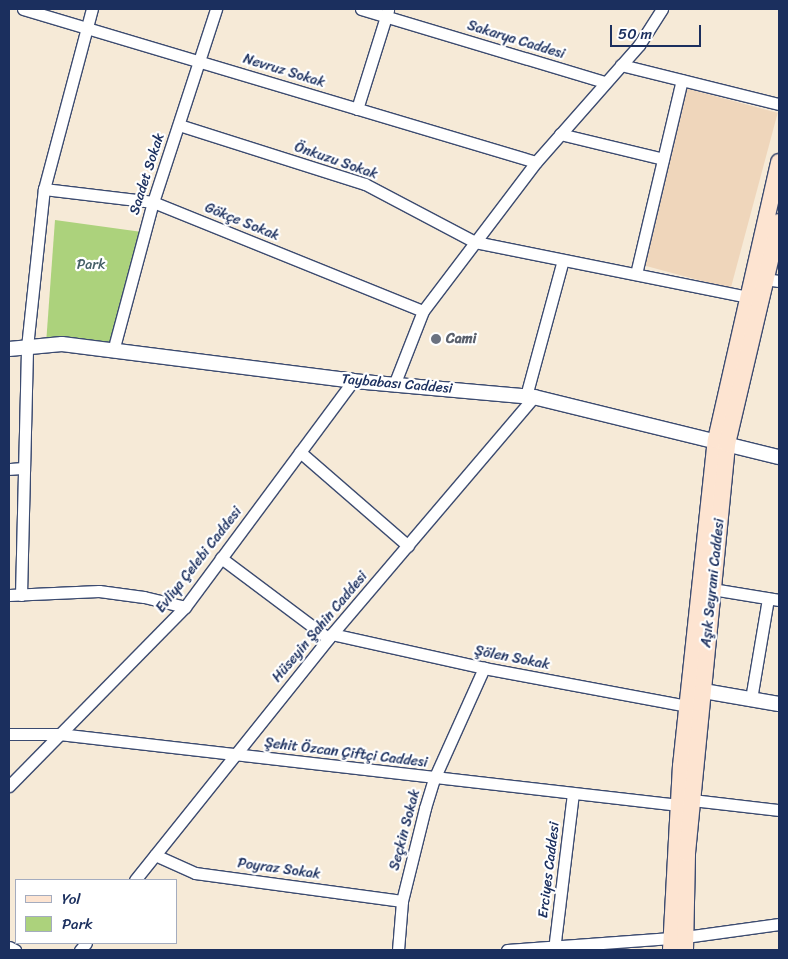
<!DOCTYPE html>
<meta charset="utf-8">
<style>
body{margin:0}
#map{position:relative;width:788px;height:959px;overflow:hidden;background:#f6ead7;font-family:Sriracha,sans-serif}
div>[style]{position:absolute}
.built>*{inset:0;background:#efd6bb;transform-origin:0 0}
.green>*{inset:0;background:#acd27c}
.roads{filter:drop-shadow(1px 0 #3c4b70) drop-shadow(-1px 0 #3c4b70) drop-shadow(0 1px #3c4b70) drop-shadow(0 -1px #3c4b70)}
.minor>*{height:11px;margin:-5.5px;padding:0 5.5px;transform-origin:5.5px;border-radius:5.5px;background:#fff}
.tertiary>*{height:14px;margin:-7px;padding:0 7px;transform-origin:7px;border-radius:7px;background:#fff}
.secondary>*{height:16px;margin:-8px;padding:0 8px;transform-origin:8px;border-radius:8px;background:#fde4d1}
.dots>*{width:14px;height:14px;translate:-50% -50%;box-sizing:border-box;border:2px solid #fff;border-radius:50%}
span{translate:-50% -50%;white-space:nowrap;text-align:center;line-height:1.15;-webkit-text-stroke:4.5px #fff;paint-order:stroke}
.street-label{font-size:14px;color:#1b2f5e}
.park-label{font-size:14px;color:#466067}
.worship-label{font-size:14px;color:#5b616d;font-weight:700}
.left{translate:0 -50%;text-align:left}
.frame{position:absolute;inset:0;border:10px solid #1b2f5e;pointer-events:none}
.legend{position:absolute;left:15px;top:879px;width:162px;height:65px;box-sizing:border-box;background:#fff;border:1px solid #a4acbf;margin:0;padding:6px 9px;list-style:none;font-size:15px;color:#1b2f5e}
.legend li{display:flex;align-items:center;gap:10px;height:25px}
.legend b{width:25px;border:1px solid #a4acbf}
.scale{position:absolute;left:610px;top:25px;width:91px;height:22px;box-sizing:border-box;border:2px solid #1b2f5e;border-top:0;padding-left:6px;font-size:15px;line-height:18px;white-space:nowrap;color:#1b2f5e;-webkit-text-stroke:4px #fff;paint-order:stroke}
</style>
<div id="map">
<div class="built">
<div style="left:685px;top:88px;width:96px;height:182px;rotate:15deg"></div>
</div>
<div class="green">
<div style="clip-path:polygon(55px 220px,142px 232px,108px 348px,46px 344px)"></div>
</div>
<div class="roads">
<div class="minor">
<div style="left:23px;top:9px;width:535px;rotate:16.61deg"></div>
<div style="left:361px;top:9px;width:255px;rotate:16.7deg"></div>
<div style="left:621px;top:65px;width:163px;rotate:13.9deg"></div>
<div style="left:357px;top:109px;width:104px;rotate:-72.6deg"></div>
<div style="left:179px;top:125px;width:195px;rotate:17.6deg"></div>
<div style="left:365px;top:184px;width:124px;rotate:27.8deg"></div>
<div style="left:475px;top:242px;width:278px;rotate:11.4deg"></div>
<div style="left:560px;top:134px;width:106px;rotate:13.6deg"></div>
<div style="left:44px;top:189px;width:110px;rotate:6.8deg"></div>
<div style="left:153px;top:202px;width:291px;rotate:22deg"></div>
<div style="left:636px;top:274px;width:199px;rotate:-76.7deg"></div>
<div style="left:765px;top:279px;width:14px;rotate:8deg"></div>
<div style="left:113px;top:351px;width:154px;rotate:-75deg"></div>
<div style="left:153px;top:202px;width:203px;rotate:-71.9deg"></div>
<div style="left:394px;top:385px;width:79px;rotate:-68.6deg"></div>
<div style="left:423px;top:311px;width:187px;rotate:-52.8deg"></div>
<div style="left:536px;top:162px;width:156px;rotate:-48.6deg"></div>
<div style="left:639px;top:45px;width:43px;rotate:-57.4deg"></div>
<div style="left:526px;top:396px;width:141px;rotate:-74.8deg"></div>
<div style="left:300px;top:452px;width:143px;rotate:41deg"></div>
<div style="left:9px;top:469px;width:15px;rotate:-4deg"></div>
<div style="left:221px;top:558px;width:134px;rotate:36.8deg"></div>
<div style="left:712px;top:589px;width:68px;rotate:9.3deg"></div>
<div style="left:9px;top:595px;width:90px;rotate:-2.5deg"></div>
<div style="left:99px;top:591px;width:45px;rotate:7.6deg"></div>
<div style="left:144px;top:597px;width:42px;rotate:13.7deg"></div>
<div style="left:21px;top:595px;width:248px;rotate:-88.6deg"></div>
<div style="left:27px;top:347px;width:159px;rotate:-83.9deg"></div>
<div style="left:44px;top:189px;width:186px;rotate:-75.1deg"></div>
<div style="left:332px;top:634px;width:156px;rotate:12.6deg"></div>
<div style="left:484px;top:668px;width:213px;rotate:10.6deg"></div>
<div style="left:751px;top:699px;width:102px;rotate:-80.4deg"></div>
<div style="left:9px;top:734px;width:50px"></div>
<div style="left:59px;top:734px;width:624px;rotate:6.53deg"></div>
<div style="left:9px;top:786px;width:251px;rotate:-45.5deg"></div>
<div style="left:185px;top:607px;width:282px;rotate:-53.4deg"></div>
<div style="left:692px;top:800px;width:88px;rotate:6.6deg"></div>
<div style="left:155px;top:855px;width:44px;rotate:24.2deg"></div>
<div style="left:195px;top:873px;width:209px;rotate:7.7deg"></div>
<div style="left:135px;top:880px;width:315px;rotate:-51.3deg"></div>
<div style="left:332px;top:634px;width:311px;rotate:-49.6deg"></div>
<div style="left:9px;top:947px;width:7px;rotate:27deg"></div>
<div style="left:80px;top:950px;width:9px;rotate:-49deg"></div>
<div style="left:398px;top:950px;width:49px;rotate:-85.3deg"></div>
<div style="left:402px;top:901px;width:96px;rotate:-76.1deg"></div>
<div style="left:425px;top:808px;width:30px;rotate:-73deg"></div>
<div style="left:434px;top:779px;width:122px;rotate:-65.8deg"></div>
<div style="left:507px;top:950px;width:178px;rotate:-4.2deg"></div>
<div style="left:685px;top:937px;width:95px;rotate:-7.9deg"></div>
<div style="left:554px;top:950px;width:157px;rotate:-83.1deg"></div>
</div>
<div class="tertiary">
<div style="left:9px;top:349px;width:53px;rotate:-5.4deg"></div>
<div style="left:62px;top:344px;width:293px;rotate:7.2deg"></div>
<div style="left:353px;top:381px;width:182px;rotate:5.1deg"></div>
<div style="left:534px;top:397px;width:252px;rotate:13.8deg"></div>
<div style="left:692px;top:689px;width:88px;rotate:9.8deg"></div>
</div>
<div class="secondary">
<div style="left:671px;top:950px;width:184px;rotate:-86.9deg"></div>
<div style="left:681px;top:766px;width:328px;rotate:-83.9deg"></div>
<div style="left:716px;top:440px;width:285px;rotate:-77.2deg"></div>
<div style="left:685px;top:950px;width:97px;rotate:-88.8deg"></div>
<div style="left:687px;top:853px;width:411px;rotate:-84.4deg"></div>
<div style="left:727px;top:444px;width:228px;rotate:-76.8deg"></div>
</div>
</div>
<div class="dots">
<div style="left:436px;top:339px;background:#6b7280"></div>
</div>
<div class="street-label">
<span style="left:516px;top:40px;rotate:17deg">Sakarya Caddesi</span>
<span style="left:284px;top:71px;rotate:17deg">Nevruz Sokak</span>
<span style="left:336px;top:161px;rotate:19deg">Önkuzu Sokak</span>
<span style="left:147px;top:174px;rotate:-72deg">Saadet Sokak</span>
<span style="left:242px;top:222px;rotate:22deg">Gökçe Sokak</span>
<span style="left:397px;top:384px;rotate:5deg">Taybabası Caddesi</span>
<span style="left:199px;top:560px;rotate:-52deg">Evliya Çelebi Caddesi</span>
<span style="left:713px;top:583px;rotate:-84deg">Aşık Seyrani Caddesi</span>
<span style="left:320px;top:627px;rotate:-50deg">Hüseyin Şahin Caddesi</span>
<span style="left:512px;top:658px;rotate:11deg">Şölen Sokak</span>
<span style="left:346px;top:753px;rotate:7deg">Şehit Özcan Çiftçi Caddesi</span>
<span style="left:405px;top:830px;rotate:-75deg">Seçkin Sokak</span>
<span style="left:279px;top:869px;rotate:8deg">Poyraz Sokak</span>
<span style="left:549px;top:870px;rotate:-83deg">Erciyes Caddesi</span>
</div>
<div class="park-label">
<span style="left:91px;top:265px">Park</span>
</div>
<div class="worship-label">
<span class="left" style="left:446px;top:339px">Cami</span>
</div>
<div class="frame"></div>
<ul class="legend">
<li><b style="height:6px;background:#fde4d1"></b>Yol</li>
<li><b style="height:14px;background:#acd27c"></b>Park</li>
</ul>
<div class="scale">50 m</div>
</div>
